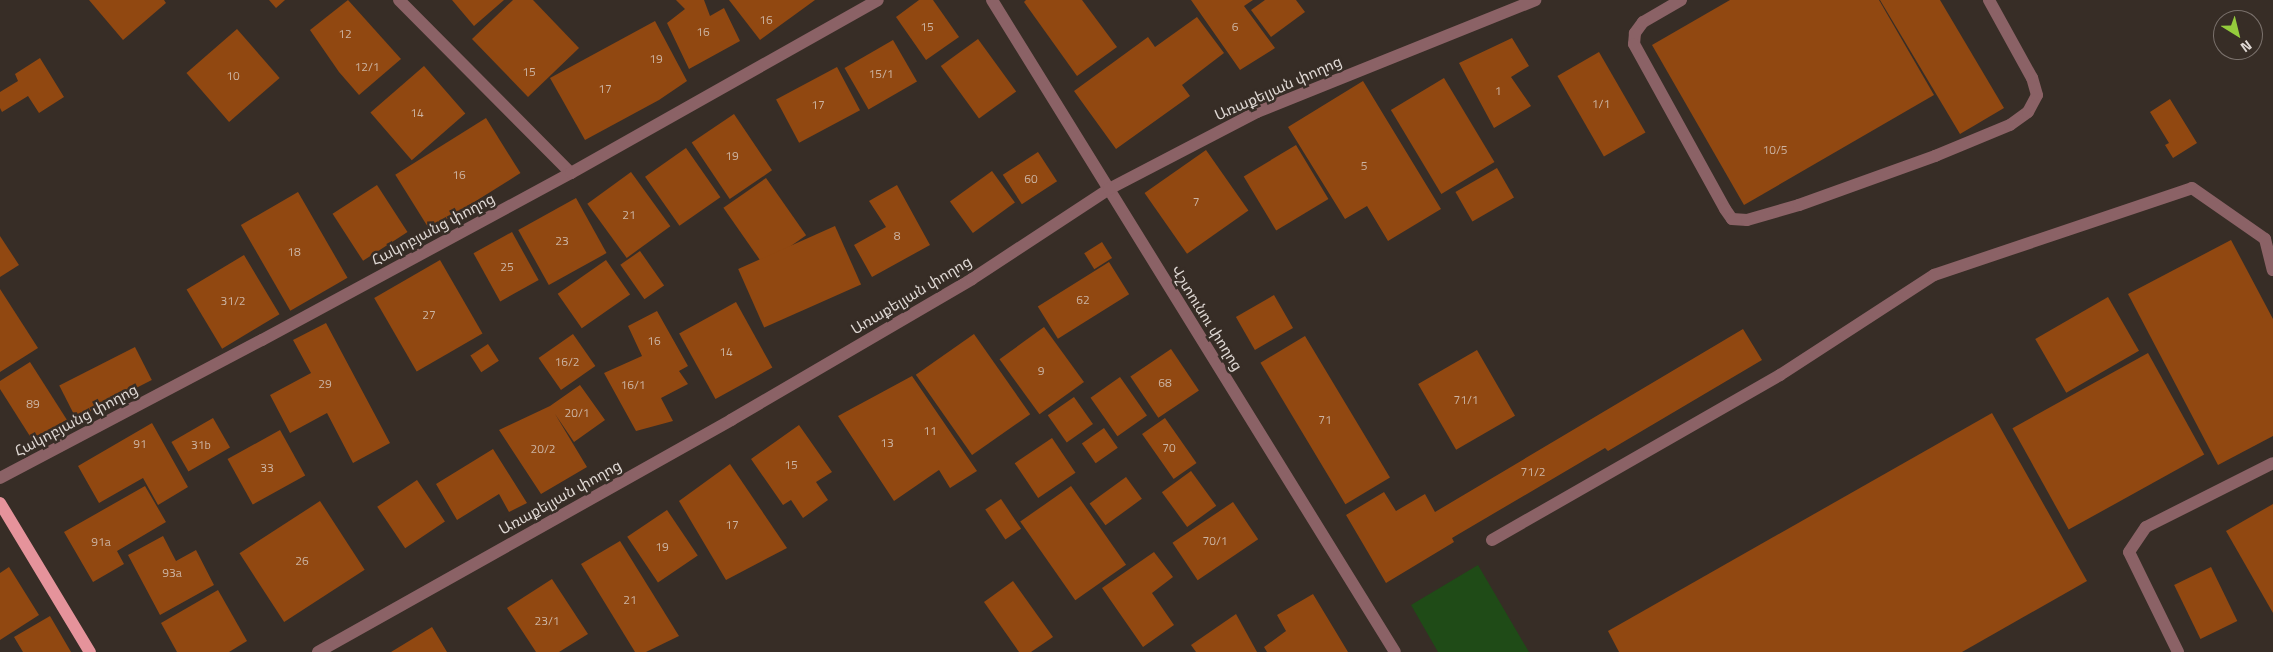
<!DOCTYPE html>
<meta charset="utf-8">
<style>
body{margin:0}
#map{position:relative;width:2273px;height:652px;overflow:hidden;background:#372d26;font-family:"Titillium Web","Noto Sans Armenian",sans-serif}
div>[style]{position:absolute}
.green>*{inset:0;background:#1f4b17}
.building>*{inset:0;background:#914811;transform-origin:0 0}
.minor>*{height:12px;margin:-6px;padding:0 6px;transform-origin:6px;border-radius:6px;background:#8b6266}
.major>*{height:12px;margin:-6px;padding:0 6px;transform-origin:6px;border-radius:6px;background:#e5939b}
span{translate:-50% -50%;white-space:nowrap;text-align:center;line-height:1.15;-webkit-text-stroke:5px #372d26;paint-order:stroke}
.number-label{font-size:12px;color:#ccb4a3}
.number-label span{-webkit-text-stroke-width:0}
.street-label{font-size:15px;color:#dfd8d4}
.north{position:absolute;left:2213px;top:10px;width:50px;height:50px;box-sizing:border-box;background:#372d26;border:1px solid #7a716c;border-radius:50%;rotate:144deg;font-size:14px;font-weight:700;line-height:20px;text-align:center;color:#dfd8d4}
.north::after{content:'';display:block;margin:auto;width:18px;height:22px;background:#94cc3c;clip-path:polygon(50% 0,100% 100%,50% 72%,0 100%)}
</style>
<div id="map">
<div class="green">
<div style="clip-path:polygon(1478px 565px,1529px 652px,1438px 652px,1411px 605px)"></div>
</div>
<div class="building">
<div style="clip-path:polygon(89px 0,164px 0,166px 3px,123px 40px)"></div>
<div style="clip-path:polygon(269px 0,285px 0,276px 8px)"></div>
<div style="clip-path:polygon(348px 0,401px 59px,359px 95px,339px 72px,310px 30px)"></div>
<div style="clip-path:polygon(452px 0,504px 0,474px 26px)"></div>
<div style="clip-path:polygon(513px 0,533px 0,579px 48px,528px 97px,472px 39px)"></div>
<div style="clip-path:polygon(676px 0,704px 0,710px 16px,724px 8px,740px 41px,689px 69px,667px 23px,685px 9px)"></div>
<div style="clip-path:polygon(729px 0,815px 0,760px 40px)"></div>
<div style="clip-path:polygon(919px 0,933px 0,959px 37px,926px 60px,896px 17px)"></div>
<div style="clip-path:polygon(1026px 0,1082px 0,1117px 47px,1077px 76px,1024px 2px)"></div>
<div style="clip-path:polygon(1191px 0,1253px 0,1244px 6px,1275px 48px,1240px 70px)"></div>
<div style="clip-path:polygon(1265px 0,1296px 0,1305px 12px,1271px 37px,1251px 10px)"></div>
<div style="clip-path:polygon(1730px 0,1879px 0,1934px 95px,1744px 205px,1652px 45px)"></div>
<div style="clip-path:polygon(1880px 0,1940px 0,2004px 108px,1960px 134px)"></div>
<div style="clip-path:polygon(1197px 17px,1224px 53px,1182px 85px,1190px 96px,1116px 149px,1074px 91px,1148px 37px,1155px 47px)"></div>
<div style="clip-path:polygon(655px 21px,687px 81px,659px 100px,585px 140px,550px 78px)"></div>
<div style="left:237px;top:29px;width:65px;height:67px;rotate:49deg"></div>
<div style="clip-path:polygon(1512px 38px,1529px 66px,1511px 77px,1531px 106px,1494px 128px,1459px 63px)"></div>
<div style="left:978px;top:39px;width:65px;height:46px;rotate:54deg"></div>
<div style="left:893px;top:40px;width:48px;height:56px;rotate:60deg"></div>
<div style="left:1599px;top:52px;width:93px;height:48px;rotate:60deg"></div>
<div style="clip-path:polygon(40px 58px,64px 97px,39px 113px,28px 96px,2px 112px,0 108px,0 92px,18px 81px,15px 74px)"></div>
<div style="left:424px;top:66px;width:63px;height:71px;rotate:49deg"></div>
<div style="left:837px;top:67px;width:49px;height:69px;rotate:62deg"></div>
<div style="left:1444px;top:78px;width:98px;height:62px;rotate:59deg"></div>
<div style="clip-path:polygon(1363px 81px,1441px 209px,1388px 241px,1367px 206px,1345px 219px,1288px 127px)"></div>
<div style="clip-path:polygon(2170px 99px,2197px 143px,2173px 158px,2165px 145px,2169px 143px,2150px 112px)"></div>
<div style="left:734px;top:114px;width:68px;height:51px;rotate:56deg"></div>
<div style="left:486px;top:118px;width:65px;height:107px;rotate:58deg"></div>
<div style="left:1296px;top:145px;width:63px;height:61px;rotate:59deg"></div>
<div style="left:686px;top:148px;width:60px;height:50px;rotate:55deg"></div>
<div style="left:1206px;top:150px;width:74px;height:75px;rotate:55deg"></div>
<div style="left:1038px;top:152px;width:35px;height:42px;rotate:57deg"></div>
<div style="left:1497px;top:168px;width:34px;height:48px;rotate:60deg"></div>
<div style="left:992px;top:171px;width:39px;height:52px;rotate:54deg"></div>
<div style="left:631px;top:172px;width:67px;height:54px;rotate:54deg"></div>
<div style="left:766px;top:178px;width:70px;height:52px;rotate:55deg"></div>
<div style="left:377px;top:185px;width:56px;height:53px;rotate:57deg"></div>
<div style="clip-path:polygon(897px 185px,930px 245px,872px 277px,854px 245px,886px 227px,869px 201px)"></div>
<div style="left:298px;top:192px;width:99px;height:66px;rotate:60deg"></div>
<div style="left:576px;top:198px;width:63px;height:66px;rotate:61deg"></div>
<div style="left:835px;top:226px;width:64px;height:106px;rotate:66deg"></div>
<div style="left:512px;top:232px;width:55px;height:44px;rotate:61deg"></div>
<div style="clip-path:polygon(0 236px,19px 265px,0 277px)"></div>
<div style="clip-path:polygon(2231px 240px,2273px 319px,2273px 436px,2218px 465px,2128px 294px)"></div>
<div style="left:1102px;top:242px;width:19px;height:21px;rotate:58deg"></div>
<div style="left:640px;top:251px;width:42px;height:24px;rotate:55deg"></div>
<div style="left:244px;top:255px;width:69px;height:67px;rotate:59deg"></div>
<div style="left:440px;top:260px;width:85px;height:76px;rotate:60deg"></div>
<div style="left:606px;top:260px;width:42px;height:59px;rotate:55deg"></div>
<div style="left:1109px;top:262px;width:38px;height:84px;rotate:58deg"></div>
<div style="clip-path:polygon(0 289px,38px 348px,0 372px)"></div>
<div style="left:1274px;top:295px;width:38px;height:44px;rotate:60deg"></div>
<div style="left:2108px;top:297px;width:62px;height:84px;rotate:60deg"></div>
<div style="left:736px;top:302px;width:75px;height:65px;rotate:61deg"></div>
<div style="clip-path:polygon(657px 311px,688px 366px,679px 371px,688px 384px,661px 398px,673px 421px,636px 431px,604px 373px,642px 356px,628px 326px)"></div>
<div style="clip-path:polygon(326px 323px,390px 443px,353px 463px,327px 413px,290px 433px,270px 395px,311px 373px,293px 340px)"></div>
<div style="left:1044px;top:327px;width:68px;height:55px;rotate:54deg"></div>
<div style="clip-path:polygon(1743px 329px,1762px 360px,1608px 451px,1605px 448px,1452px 538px,1454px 542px,1386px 583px,1346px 515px,1384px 492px,1396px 511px,1425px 494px,1435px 512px)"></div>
<div style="left:573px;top:334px;width:39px;height:42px;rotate:55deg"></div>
<div style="left:974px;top:334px;width:98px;height:71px;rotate:55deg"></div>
<div style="left:1305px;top:336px;width:165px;height:52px;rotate:59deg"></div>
<div style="left:488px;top:344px;width:20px;height:21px;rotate:57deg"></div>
<div style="left:135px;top:347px;width:37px;height:85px;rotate:63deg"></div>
<div style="left:1171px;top:349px;width:50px;height:49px;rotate:56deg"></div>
<div style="left:1477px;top:350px;width:76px;height:68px;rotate:60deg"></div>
<div style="left:2148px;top:353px;width:116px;height:155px;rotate:61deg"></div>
<div style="clip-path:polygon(30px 362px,67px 420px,33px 441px,0 389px,0 381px)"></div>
<div style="clip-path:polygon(912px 376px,977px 471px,950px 488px,939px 470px,894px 501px,838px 416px)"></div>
<div style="left:1120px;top:377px;width:47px;height:36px;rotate:55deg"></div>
<div style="clip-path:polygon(580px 385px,605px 420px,574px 442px,555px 414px,587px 467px,541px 494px,499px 430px,550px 406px)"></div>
<div style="left:1074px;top:397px;width:33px;height:32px;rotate:55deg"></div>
<div style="clip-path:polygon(1992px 413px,2087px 581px,1962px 652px,1619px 652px,1608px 631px)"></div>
<div style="left:213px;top:418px;width:34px;height:48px;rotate:60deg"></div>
<div style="left:1165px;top:418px;width:55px;height:28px;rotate:55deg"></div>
<div style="clip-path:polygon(152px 423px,188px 487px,158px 505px,143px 478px,99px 503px,78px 466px)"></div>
<div style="clip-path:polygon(799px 425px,832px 472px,816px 482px,828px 500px,803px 518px,791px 500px,783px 505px,751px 459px)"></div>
<div style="left:1104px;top:428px;width:24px;height:27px;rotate:55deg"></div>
<div style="left:280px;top:430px;width:52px;height:60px;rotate:61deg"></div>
<div style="left:1052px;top:438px;width:42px;height:45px;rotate:56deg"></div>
<div style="clip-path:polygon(493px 449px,527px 503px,509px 512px,499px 494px,457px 520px,436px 484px)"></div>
<div style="clip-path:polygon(730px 464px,787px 548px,726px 580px,679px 501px)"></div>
<div style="left:1191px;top:471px;width:43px;height:36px;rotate:54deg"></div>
<div style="left:1126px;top:477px;width:27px;height:45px;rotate:54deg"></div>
<div style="left:417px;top:480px;width:50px;height:48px;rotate:56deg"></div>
<div style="clip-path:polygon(145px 486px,166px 522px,117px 551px,124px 564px,93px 582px,64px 532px)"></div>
<div style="left:1071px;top:486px;width:96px;height:62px;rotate:55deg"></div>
<div style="left:1001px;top:499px;width:36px;height:19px;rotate:56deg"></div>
<div style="left:320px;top:501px;width:82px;height:96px;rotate:57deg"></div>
<div style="left:1233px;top:502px;width:45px;height:73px;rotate:56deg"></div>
<div style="clip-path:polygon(2273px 504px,2273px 613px,2226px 531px)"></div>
<div style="left:667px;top:510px;width:55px;height:48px;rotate:56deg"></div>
<div style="clip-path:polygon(163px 536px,176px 561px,196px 550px,214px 585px,160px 615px,128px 555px)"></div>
<div style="clip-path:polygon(620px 541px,679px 636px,646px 652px,635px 652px,581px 564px)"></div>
<div style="clip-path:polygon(1154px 552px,1173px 577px,1152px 593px,1174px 625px,1143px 647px,1102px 588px)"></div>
<div style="clip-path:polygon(9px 567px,39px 615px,0 640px,0 573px)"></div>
<div style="left:2211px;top:567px;width:60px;height:41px;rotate:64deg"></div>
<div style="clip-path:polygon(552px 579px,588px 634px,559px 652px,536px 652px,507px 608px)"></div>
<div style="clip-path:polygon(1013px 581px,1053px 637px,1031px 652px,1019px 652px,984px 602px)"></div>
<div style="clip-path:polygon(218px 590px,247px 641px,229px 652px,177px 652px,161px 623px)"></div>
<div style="clip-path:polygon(1313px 594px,1348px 652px,1267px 652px,1264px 647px,1286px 631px,1277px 615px)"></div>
<div style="clip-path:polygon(1236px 614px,1257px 652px,1196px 652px,1191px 645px)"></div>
<div style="clip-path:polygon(50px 616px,71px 652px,23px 652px,14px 637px)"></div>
<div style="clip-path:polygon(432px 627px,447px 652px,391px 652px)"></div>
</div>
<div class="minor">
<div style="left:399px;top:0;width:244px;rotate:45.2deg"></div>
<div style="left:992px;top:0;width:766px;rotate:58.28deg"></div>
<div style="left:1681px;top:0;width:44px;rotate:149.9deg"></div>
<div style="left:1643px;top:22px;width:14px;rotate:126deg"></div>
<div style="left:1635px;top:33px;width:11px;rotate:95deg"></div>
<div style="left:1634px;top:44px;width:188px;rotate:61.1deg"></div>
<div style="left:1725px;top:209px;width:12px;rotate:55deg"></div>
<div style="left:1732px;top:219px;width:15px;rotate:4deg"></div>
<div style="left:1747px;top:220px;width:54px;rotate:-16.1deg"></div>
<div style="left:1799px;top:205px;width:145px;rotate:-19.8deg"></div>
<div style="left:1935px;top:156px;width:81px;rotate:-22.5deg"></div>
<div style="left:2010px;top:125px;width:22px;rotate:-36deg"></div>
<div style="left:2028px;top:112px;width:19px;rotate:-62deg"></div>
<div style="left:2037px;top:95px;width:18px;rotate:-106deg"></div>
<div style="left:2032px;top:78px;width:89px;rotate:-118.9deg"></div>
<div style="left:0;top:478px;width:296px;rotate:-27.8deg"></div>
<div style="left:262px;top:340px;width:351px;rotate:-28.4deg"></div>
<div style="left:571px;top:173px;width:352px;rotate:-29.4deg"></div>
<div style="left:1492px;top:540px;width:332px;rotate:-29.8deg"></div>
<div style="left:1780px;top:375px;width:184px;rotate:-33deg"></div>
<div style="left:1934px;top:275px;width:272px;rotate:-18.6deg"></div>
<div style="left:2192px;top:188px;width:89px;rotate:34.9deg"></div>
<div style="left:2265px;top:239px;width:32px;rotate:76deg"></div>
<div style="left:318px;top:652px;width:474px;rotate:-29.3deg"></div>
<div style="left:731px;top:420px;width:279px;rotate:-30.3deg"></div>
<div style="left:972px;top:279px;width:164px;rotate:-33.3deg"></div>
<div style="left:1109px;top:189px;width:167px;rotate:-27.5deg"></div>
<div style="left:1257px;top:112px;width:300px;rotate:-21.9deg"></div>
<div style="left:2178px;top:652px;width:111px;rotate:-116.1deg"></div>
<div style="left:2129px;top:552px;width:30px;rotate:-56deg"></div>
<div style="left:2146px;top:527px;width:142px;rotate:-26.7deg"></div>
</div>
<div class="major">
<div style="left:0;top:503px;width:174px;rotate:58.9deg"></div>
</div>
<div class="number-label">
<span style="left:766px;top:20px">16</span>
<span style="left:927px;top:27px">15</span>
<span style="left:1235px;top:27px">6</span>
<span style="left:703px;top:32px">16</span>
<span style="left:345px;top:34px">12</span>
<span style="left:656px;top:59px">19</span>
<span style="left:367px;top:67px">12/1</span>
<span style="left:529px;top:72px">15</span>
<span style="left:881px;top:74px">15/1</span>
<span style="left:233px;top:76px">10</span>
<span style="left:605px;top:89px">17</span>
<span style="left:1498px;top:91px">1</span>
<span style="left:1601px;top:104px">1/1</span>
<span style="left:818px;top:105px">17</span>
<span style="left:417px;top:113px">14</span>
<span style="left:1775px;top:150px">10/5</span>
<span style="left:732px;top:156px">19</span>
<span style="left:1364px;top:166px">5</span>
<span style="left:459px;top:175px">16</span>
<span style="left:1031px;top:179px">60</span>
<span style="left:1196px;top:202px">7</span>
<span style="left:629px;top:215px">21</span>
<span style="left:897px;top:236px">8</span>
<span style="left:562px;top:241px">23</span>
<span style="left:294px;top:252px">18</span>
<span style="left:507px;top:267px">25</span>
<span style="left:1083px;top:300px">62</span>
<span style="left:233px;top:301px">31/2</span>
<span style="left:429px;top:315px">27</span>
<span style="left:654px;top:341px">16</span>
<span style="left:726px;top:352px">14</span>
<span style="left:567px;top:362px">16/2</span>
<span style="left:1041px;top:371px">9</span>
<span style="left:1165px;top:383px">68</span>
<span style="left:325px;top:384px">29</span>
<span style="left:633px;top:385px">16/1</span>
<span style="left:1466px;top:400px">71/1</span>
<span style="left:33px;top:404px">89</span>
<span style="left:577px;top:413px">20/1</span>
<span style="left:1325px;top:420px">71</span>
<span style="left:930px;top:431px">11</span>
<span style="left:887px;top:443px">13</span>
<span style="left:140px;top:444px">91</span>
<span style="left:201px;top:445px">31b</span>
<span style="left:1169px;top:448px">70</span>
<span style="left:543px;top:449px">20/2</span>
<span style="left:791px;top:465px">15</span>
<span style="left:267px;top:468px">33</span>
<span style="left:1533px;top:472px">71/2</span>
<span style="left:732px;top:525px">17</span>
<span style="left:1215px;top:541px">70/1</span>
<span style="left:101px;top:542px">91a</span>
<span style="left:662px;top:547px">19</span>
<span style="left:302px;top:561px">26</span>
<span style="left:172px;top:573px">93a</span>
<span style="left:630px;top:600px">21</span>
<span style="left:547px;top:621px">23/1</span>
</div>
<div class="street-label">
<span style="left:1278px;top:88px;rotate:-24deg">Առաքելյան փողոց</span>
<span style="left:433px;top:229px;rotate:-28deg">Հակոբյանց փողոց</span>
<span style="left:911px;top:295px;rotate:-31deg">Առաքելյան փողոց</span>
<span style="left:1207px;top:318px;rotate:58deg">Վշտունու փողոց</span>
<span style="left:76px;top:420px;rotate:-28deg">Հակոբյանց փողոց</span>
<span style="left:560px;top:497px;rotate:-29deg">Առաքելյան փողոց</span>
</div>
<div class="north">N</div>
</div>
